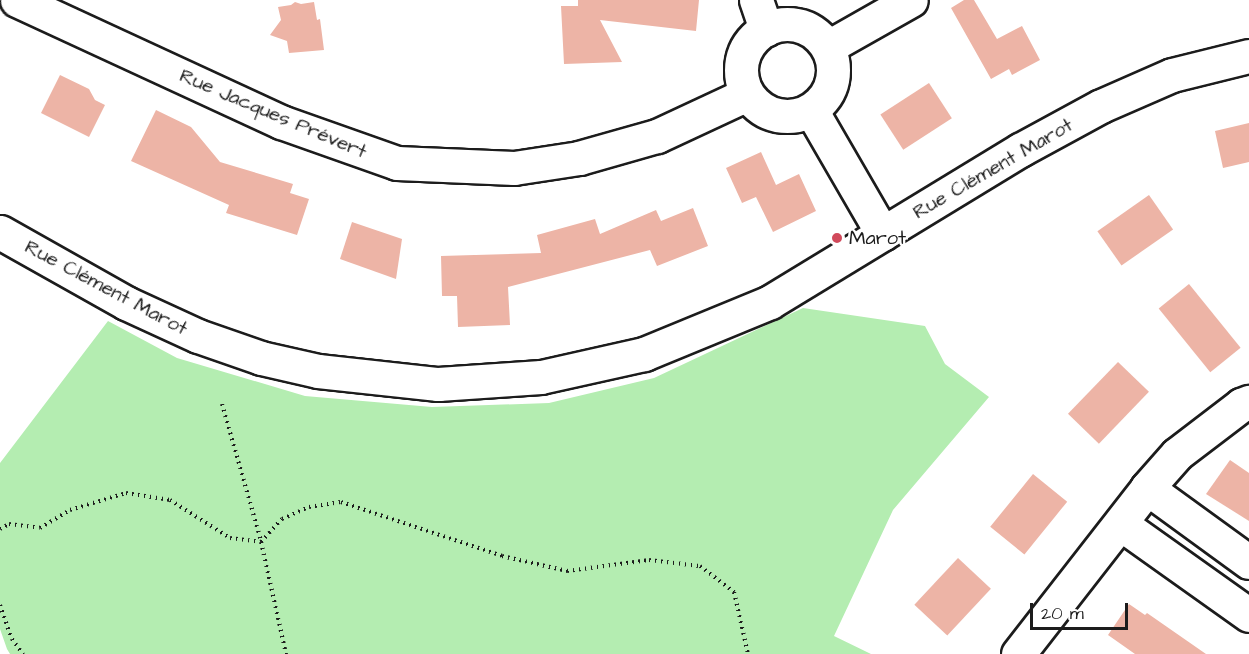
<!DOCTYPE html>
<meta charset="utf-8">
<style>
body{margin:0}
#map{position:relative;width:1249px;height:654px;overflow:hidden;background:#fff;font-family:"Architects Daughter",sans-serif}
div>[style]{position:absolute}
.green>*{inset:0;background:#b4edb1}
.building>*{inset:0;background:#edb4a6;transform-origin:0 0}
.path>*{height:4px;margin-top:-2px;transform-origin:0;background:repeating-linear-gradient(90deg,#1c1c1c 0 1.5px,transparent 0 6px)}
.roads{filter:drop-shadow(2px 0 #1c1c1c) drop-shadow(-2px 0 #1c1c1c) drop-shadow(0 2px #1c1c1c) drop-shadow(0 -2px #1c1c1c)}
.street>*{height:33px;margin:-16.5px;padding:0 16.5px;transform-origin:16.5px;border-radius:16.5px;background:#fff}
.street>.ring{margin:-16.5px;padding:0;box-sizing:content-box;background:none;border:33px solid #fff;border-radius:50%}
.secondary>*{height:33px;margin:-16.5px;padding:0 16.5px;transform-origin:16.5px;border-radius:16.5px;background:#fff}
.dots>*{width:16px;height:16px;translate:-50% -50%;box-sizing:border-box;border:3px solid #fff;border-radius:50%}
span{translate:-50% -50%;white-space:nowrap;text-align:center;line-height:1.15;-webkit-text-stroke:4.5px #fff;paint-order:stroke}
.street-label{font-size:20px;color:#1c1c1c}
.poi-label{font-size:20px;color:#1c1c1c}
.left{translate:0 -50%;text-align:left}
.scale{position:absolute;left:1030px;top:603px;width:98px;height:27px;box-sizing:border-box;border:3px solid #1c1c1c;border-top:0;padding-left:8px;font-size:18px;line-height:21px;white-space:nowrap;color:#1c1c1c;-webkit-text-stroke:4px #fff;paint-order:stroke}
</style>
<div id="map">
<div class="green">
<div style="clip-path:polygon(803px 308px,925px 326px,945px 364px,989px 397px,893px 510px,834px 636px,871px 654px,10px 654px,7px 649px,0 629px,0 463px,108px 321px,177px 358px,305px 396px,432px 407px,549px 403px,654px 378px)"></div>
</div>
<div class="building">
<div style="clip-path:polygon(578px 0,699px 0,696px 31px,600px 20px,622px 62px,564px 64px,561px 6px,578px 6px)"></div>
<div style="clip-path:polygon(964px 0,974px 0,997px 39px,1022px 26px,1040px 60px,1012px 75px,1009px 69px,991px 79px,951px 8px)"></div>
<div style="clip-path:polygon(295px 2px,301px 4px,314px 2px,317px 20px,320px 19px,324px 50px,289px 53px,287px 41px,270px 35px,281px 20px,278px 7px,291px 5px)"></div>
<div style="clip-path:polygon(60px 75px,89px 89px,95px 100px,105px 105px,89px 137px,41px 113px)"></div>
<div style="left:929px;top:83px;width:42px;height:58px;rotate:57deg"></div>
<div style="clip-path:polygon(156px 110px,191px 127px,220px 162px,293px 184px,290px 193px,309px 199px,297px 235px,226px 213px,229px 205px,131px 161px)"></div>
<div style="clip-path:polygon(1249px 123px,1249px 162px,1223px 168px,1215px 131px)"></div>
<div style="clip-path:polygon(761px 152px,776px 185px,799px 174px,816px 211px,773px 232px,756px 197px,742px 203px,726px 168px)"></div>
<div style="left:1149px;top:195px;width:42px;height:63px;rotate:55deg"></div>
<div style="clip-path:polygon(693px 208px,708px 246px,657px 266px,650px 250px,508px 287px,510px 325px,458px 327px,457px 296px,442px 296px,441px 256px,541px 253px,537px 235px,595px 219px,600px 234px,656px 210px,661px 221px)"></div>
<div style="clip-path:polygon(352px 222px,402px 239px,396px 279px,340px 259px)"></div>
<div style="left:1189px;top:284px;width:82px;height:39px;rotate:51deg"></div>
<div style="left:1118px;top:362px;width:43px;height:72px;rotate:44deg"></div>
<div style="clip-path:polygon(1230px 460px,1249px 473px,1249px 521px,1206px 494px)"></div>
<div style="left:1033px;top:474px;width:44px;height:68px;rotate:39deg"></div>
<div style="left:958px;top:558px;width:45px;height:64px;rotate:43deg"></div>
<div style="clip-path:polygon(1129px 604px,1145px 615px,1147px 613px,1206px 654px,1135px 654px,1108px 635px)"></div>
</div>
<div class="path">
<div style="left:222px;top:404px;width:142px;rotate:74.1deg"></div>
<div style="left:0;top:529px;width:10px;rotate:-29deg"></div>
<div style="left:9px;top:524px;width:31px;rotate:7deg"></div>
<div style="left:40px;top:528px;width:35px;rotate:-31deg"></div>
<div style="left:70px;top:510px;width:59px;rotate:-16.9deg"></div>
<div style="left:126px;top:493px;width:45px;rotate:9deg"></div>
<div style="left:170px;top:500px;width:71px;rotate:32.3deg"></div>
<div style="left:230px;top:538px;width:31px;rotate:7deg"></div>
<div style="left:261px;top:542px;width:115px;rotate:77.4deg"></div>
<div style="left:261px;top:542px;width:31px;rotate:-48deg"></div>
<div style="left:282px;top:519px;width:30px;rotate:-24deg"></div>
<div style="left:309px;top:507px;width:32px;rotate:-9deg"></div>
<div style="left:341px;top:502px;width:170px;rotate:18.5deg"></div>
<div style="left:502px;top:556px;width:67px;rotate:13deg"></div>
<div style="left:567px;top:571px;width:83px;rotate:-7.6deg"></div>
<div style="left:649px;top:560px;width:51px;rotate:6.7deg"></div>
<div style="left:700px;top:566px;width:43px;rotate:37.4deg"></div>
<div style="left:734px;top:592px;width:64px;rotate:77.3deg"></div>
<div style="left:0;top:605px;width:36px;rotate:71deg"></div>
<div style="left:12px;top:639px;width:19px;rotate:54deg"></div>
</div>
<div class="roads">
<div class="street">
<div style="left:17px;top:0;width:291px;rotate:24.8deg"></div>
<div style="left:281px;top:122px;width:123px;rotate:19.5deg"></div>
<div style="left:397px;top:163px;width:117px;rotate:2.4deg"></div>
<div style="left:514px;top:168px;width:66px;rotate:-8.7deg"></div>
<div style="left:579px;top:158px;width:81px;rotate:-15.8deg"></div>
<div style="left:657px;top:136px;width:99px;rotate:-25deg"></div>
<div style="left:756px;top:0;width:31px;rotate:71deg"></div>
<div class="ring" style="left:741px;top:24px;width:59px;height:59px"></div>
<div style="left:828px;top:47px;width:95px;rotate:-29.5deg"></div>
<div style="left:811px;top:110px;width:143px;rotate:59.9deg"></div>
<div style="left:1147px;top:488px;width:126px;rotate:36deg"></div>
<div style="left:1121px;top:524px;width:157px;rotate:35.4deg"></div>
<div style="left:1018px;top:654px;width:210px;rotate:-52.1deg"></div>
<div style="left:1147px;top:488px;width:45px;rotate:-48.6deg"></div>
<div style="left:1177px;top:454px;width:81px;rotate:-37.4deg"></div>
<div style="left:1241px;top:405px;width:9px;rotate:-21deg"></div>
</div>
<div class="secondary">
<div style="left:0;top:232px;width:145px;rotate:29.4deg"></div>
<div style="left:126px;top:303px;width:79px;rotate:24.6deg"></div>
<div style="left:198px;top:336px;width:67px;rotate:19.2deg"></div>
<div style="left:261px;top:358px;width:58px;rotate:12.8deg"></div>
<div style="left:318px;top:371px;width:121px;rotate:6.2deg"></div>
<div style="left:438px;top:384px;width:103px;rotate:-3.9deg"></div>
<div style="left:541px;top:377px;width:106px;rotate:-12.6deg"></div>
<div style="left:644px;top:354px;width:136px;rotate:-22.4deg"></div>
<div style="left:770px;top:302px;width:293px;rotate:-31.3deg"></div>
<div style="left:1020px;top:150px;width:92px;rotate:-28.5deg"></div>
<div style="left:1101px;top:106px;width:77px;rotate:-23.6deg"></div>
<div style="left:1172px;top:75px;width:79px;rotate:-13.9deg"></div>
</div>
</div>
<div class="dots">
<div style="left:837px;top:238px;background:#d1495b"></div>
</div>
<div class="street-label">
<span style="left:273px;top:114px;rotate:23deg">Rue Jacques Prévert</span>
<span style="left:993px;top:169px;rotate:-30deg">Rue Clément Marot</span>
<span style="left:106px;top:288px;rotate:28deg">Rue Clément Marot</span>
</div>
<div class="poi-label">
<span class="left" style="left:849px;top:238px">Marot</span>
</div>
<div class="scale">20 m</div>
</div>
